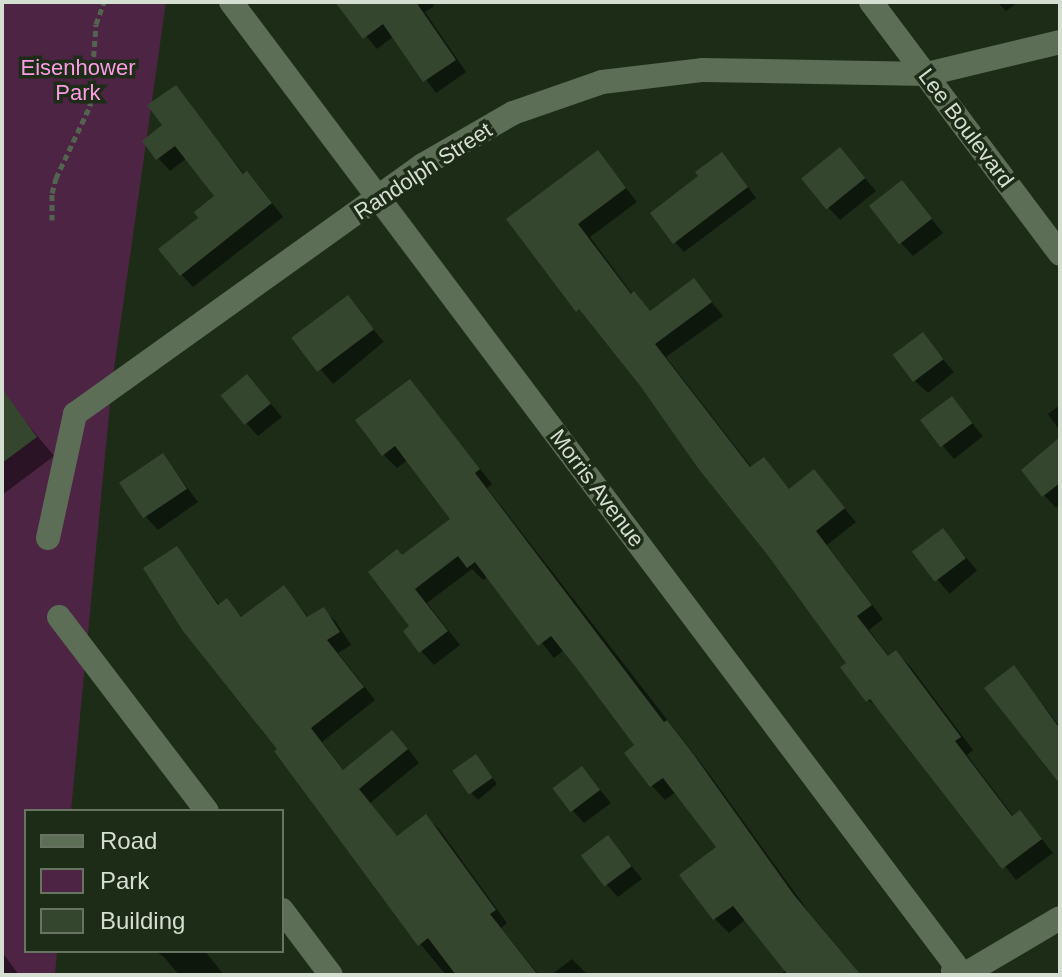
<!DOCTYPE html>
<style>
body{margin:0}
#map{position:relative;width:1062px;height:977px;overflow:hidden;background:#1c2c17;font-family:Arial,sans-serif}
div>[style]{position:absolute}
.green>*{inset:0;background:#4d2444}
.shadow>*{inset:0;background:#0007;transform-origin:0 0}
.building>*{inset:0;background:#35462f;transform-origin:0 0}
.path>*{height:5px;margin-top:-2.5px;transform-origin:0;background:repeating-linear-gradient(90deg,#546350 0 6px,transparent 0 10px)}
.street>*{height:24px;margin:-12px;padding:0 12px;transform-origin:12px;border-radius:12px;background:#5c6e56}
span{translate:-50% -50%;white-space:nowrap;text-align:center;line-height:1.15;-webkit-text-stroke:7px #1c2c17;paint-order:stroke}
.park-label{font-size:22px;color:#fd9be6}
.street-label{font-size:22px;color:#d5dfd1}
.frame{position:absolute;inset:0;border:4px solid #d5dfd1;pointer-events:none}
.legend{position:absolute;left:24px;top:809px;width:260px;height:144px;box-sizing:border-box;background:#1c2c17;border:2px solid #667461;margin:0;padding:10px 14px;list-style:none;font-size:24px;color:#d5dfd1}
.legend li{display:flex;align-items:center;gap:16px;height:40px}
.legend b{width:40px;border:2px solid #667461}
</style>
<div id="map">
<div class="green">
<div style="clip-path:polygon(2px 2px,166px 2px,112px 383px,71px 811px,26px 811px,26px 951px,57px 951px,55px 975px,2px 975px)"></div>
</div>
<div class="shadow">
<div style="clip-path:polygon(338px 2px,431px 2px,434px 6px,425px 12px,466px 72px,436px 93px,394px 36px,377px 49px)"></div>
<div style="clip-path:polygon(997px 2px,1018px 2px,1006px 11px)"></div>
<div style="clip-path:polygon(175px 87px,245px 175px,247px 173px,259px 186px,283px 217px,193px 287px,181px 274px,201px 218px,216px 197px,187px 158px,170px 171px,144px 142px,165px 126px)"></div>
<div style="clip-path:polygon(840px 150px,876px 191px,840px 220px,828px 207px)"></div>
<div style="clip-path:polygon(598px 153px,637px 202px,590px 237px,633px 295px,651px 312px,694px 280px,723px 316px,666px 357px,752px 468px,764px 460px,790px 490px,814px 472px,856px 522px,827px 545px,883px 619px,869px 630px,889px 657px,896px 653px,909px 665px,973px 750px,967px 755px,1014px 817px,1020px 812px,1053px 853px,1016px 880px,883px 711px,868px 700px,848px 664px,679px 435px,509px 220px)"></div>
<div style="clip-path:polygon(731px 164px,756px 198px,684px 252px,675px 242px)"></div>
<div style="clip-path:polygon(902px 183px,943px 233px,913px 256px,901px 243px)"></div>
<div style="left:347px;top:298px;width:57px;height:66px;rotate:50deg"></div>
<div style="clip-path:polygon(922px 335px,954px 372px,928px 393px,915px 381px)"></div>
<div style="clip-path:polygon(247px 376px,282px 417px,258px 436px,246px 423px)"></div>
<div style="clip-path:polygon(410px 381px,492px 484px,487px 488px,707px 771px,808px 911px,861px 975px,780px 975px,786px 970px,746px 919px,729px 933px,715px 919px,682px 875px,719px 847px,676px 792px,665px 800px,652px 786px,626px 753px,636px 745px,564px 650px,554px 658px,488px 576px,483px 580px,472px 569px,427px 603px,460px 645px,434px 665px,421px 651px,412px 626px,402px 557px,453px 519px,408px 460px,397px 468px,384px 455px)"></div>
<div style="left:952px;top:398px;width:49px;height:37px;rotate:51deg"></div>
<div style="clip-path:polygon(7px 399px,54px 456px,2px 495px,2px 403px)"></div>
<div style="clip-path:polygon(1060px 405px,1060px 431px,1048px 414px)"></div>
<div style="clip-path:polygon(163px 455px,198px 502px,158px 530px,146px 517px)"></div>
<div style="clip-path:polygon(1060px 465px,1060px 505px,1056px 508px,1044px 495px)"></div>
<div style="left:943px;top:530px;width:53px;height:36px;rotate:50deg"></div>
<div style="clip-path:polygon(177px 548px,220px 606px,227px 601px,243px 618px,284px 588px,309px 618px,323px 609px,336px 622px,351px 645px,338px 653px,375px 700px,322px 742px,344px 771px,405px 745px,419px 763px,370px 803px,398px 838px,426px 817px,439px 829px,507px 923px,501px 928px,539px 975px,446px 975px,398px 917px,280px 749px)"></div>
<div style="clip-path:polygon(1014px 667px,1060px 727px,1060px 773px)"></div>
<div style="clip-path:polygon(481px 762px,497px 784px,478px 800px,472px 794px)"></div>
<div style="clip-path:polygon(582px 768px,611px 803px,584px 823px,572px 810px)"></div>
<div style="clip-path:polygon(608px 837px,642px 879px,618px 897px,606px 884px)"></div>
<div style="clip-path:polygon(155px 951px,205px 951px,224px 975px,179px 975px,164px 957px)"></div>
<div style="clip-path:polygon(2px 952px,19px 975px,2px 975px)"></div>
<div style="clip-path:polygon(572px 959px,588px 975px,551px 975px)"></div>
</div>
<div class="building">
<div style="clip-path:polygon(335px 2px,416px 2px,456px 60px,423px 82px,383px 24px,363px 39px)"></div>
<div style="clip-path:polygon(176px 85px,243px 174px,247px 171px,272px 203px,180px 276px,158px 249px,198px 218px,194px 212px,214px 196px,175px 146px,156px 160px,142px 141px,162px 125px,147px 105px)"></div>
<div style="left:840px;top:147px;width:40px;height:50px;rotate:51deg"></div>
<div style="clip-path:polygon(598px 150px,626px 188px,578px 224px,631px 294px,634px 291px,650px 311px,694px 278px,712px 302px,655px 344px,750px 467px,764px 457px,789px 489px,814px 469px,845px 508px,816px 531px,872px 605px,857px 616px,888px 656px,896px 650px,961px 737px,955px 741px,1012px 816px,1020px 810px,1042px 839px,1002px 869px,870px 699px,866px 702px,840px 667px,846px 663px,766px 553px,698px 468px,641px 387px,579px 309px,576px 312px,506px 219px)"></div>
<div style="clip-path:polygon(722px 152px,748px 187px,673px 244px,650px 213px,698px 176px,695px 172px)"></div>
<div style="left:902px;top:180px;width:49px;height:42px;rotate:52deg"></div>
<div style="left:348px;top:295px;width:43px;height:71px;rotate:53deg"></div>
<div style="left:923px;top:332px;width:34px;height:38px;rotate:53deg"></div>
<div style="left:247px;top:374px;width:38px;height:34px;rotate:51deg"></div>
<div style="clip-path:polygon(410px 379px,480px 469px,475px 473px,664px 722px,667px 720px,694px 755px,794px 895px,861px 975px,788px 975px,733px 906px,713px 920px,679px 875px,716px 847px,663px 778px,650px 787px,624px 753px,634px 745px,575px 666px,551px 636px,538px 646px,475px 562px,467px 568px,458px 556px,415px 589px,448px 631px,419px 653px,403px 631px,409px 626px,368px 572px,397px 549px,402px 555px,450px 519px,395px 446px,382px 456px,355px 420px)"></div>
<div style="clip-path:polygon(2px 389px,37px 437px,2px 463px)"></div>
<div style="left:952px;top:396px;width:34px;height:40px;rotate:53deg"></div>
<div style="clip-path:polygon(1060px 437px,1060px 483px,1042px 497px,1021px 470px)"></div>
<div style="left:163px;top:453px;width:43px;height:53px;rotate:56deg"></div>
<div style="left:943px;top:528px;width:38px;height:39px;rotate:53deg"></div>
<div style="clip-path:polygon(177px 546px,218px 605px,227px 598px,241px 617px,284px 585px,307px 617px,324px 607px,340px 632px,327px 640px,364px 687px,311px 728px,343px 770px,392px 730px,408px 749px,359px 789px,397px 836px,426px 814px,496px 910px,490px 914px,538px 975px,456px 975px,428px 938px,418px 946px,274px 751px,277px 749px,183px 631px,143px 568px)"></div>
<div style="clip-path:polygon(1014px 665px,1060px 729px,1060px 784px,984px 688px)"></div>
<div style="left:476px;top:754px;width:29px;height:29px;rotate:55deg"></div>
<div style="left:582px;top:766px;width:30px;height:37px;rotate:53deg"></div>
<div style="left:608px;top:835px;width:39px;height:34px;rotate:53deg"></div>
</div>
<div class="path">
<div style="left:52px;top:220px;width:27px;rotate:-90deg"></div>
<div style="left:52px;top:193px;width:16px;rotate:-75deg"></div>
<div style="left:56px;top:178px;width:80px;rotate:-64.7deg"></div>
<div style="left:90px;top:106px;width:82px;rotate:-85.8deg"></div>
<div style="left:96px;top:24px;width:23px;rotate:-70deg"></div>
</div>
<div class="street">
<div style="left:231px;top:2px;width:1218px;rotate:53.05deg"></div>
<div style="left:871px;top:2px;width:315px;rotate:53.1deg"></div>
<div style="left:48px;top:538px;width:127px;rotate:-77.7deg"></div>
<div style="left:75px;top:414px;width:428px;rotate:-35.6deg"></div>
<div style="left:423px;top:165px;width:104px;rotate:-30deg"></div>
<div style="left:513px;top:113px;width:94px;rotate:-19.2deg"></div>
<div style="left:602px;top:82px;width:102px;rotate:-6.8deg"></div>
<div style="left:703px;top:70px;width:224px;rotate:1deg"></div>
<div style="left:927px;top:74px;width:137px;rotate:-13.5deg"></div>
<div style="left:59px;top:617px;width:244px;rotate:52.7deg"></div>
<div style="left:282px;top:910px;width:81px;rotate:53deg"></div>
<div style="left:953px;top:971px;width:5px;rotate:-37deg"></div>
<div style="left:957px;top:968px;width:10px;rotate:37deg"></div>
<div style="left:965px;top:974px;width:110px;rotate:-30.5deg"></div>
</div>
<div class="park-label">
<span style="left:78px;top:80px">Eisenhower<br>Park</span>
</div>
<div class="street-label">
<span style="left:966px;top:128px;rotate:53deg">Lee Boulevard</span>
<span style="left:423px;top:171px;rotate:-33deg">Randolph Street</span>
<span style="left:597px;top:488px;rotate:53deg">Morris Avenue</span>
</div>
<div class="frame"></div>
<ul class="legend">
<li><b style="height:10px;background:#5c6e56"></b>Road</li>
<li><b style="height:22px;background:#4d2444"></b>Park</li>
<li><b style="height:22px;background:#35462f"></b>Building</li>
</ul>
</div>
